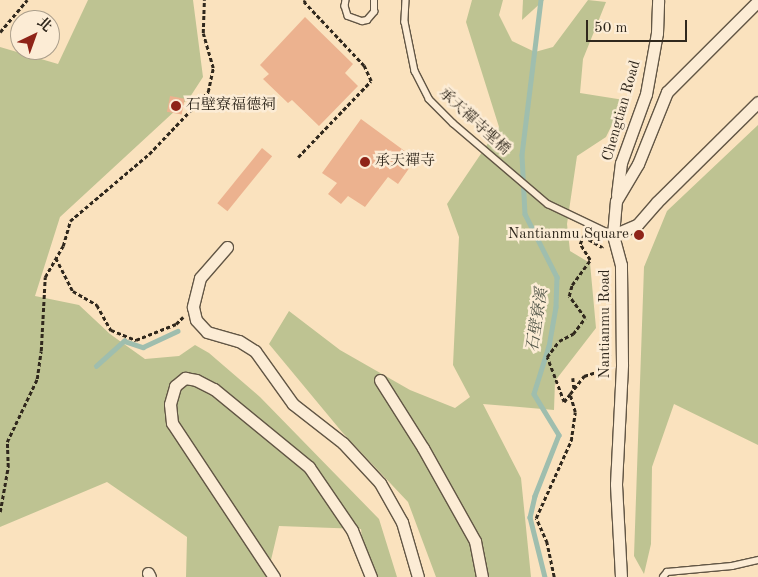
<!DOCTYPE html>
<meta charset="utf-8">
<style>
body{margin:0}
#map{position:relative;width:758px;height:577px;overflow:hidden;background:#fae2be;font-family:"Old Standard TT","Noto Serif TC",serif}
div>[style]{position:absolute}
.green>*{inset:0;background:#bec392}
.stream>*{height:4.5px;margin:-2.25px;padding:0 2.25px;transform-origin:2.25px;border-radius:2.25px;background:#9fbeae}
.building>*{inset:0;background:#ecb28f;transform-origin:0 0}
.path>*{height:2.5px;margin-top:-1.25px;transform-origin:0;background:repeating-linear-gradient(90deg,#30281d 0 4px,transparent 0 6.5px)}
.roads{filter:drop-shadow(1px 0 #625645) drop-shadow(-1px 0 #625645) drop-shadow(0 1px #625645) drop-shadow(0 -1px #625645)}
.service>*{height:5.5px;margin:-2.75px;padding:0 2.75px;transform-origin:2.75px;border-radius:2.75px;background:#fcecd5}
.minor>*{height:11px;margin:-5.5px;padding:0 5.5px;transform-origin:5.5px;border-radius:5.5px;background:#fcecd5}
.dots>*{width:14px;height:14px;translate:-50% -50%;box-sizing:border-box;border:2px solid #fcecd5;border-radius:50%}
span{translate:-50% -50%;white-space:nowrap;text-align:center;line-height:1.15;-webkit-text-stroke:5px #fcecd5;paint-order:stroke}
.poi-label{font-size:15px;color:#30281d}
.left{translate:0 -50%;text-align:left}
.right{translate:-100% -50%;text-align:right}
.street-label{font-size:15px;color:#30281d}
.water-label{font-size:16px;color:#515548;font-style:italic}
.north{position:absolute;left:10px;top:10px;width:50px;height:50px;box-sizing:border-box;background:#fcecd5;border:1px solid #aa9e8b;border-radius:50%;rotate:42deg;font-size:14px;font-weight:700;line-height:20px;text-align:center;color:#30281d}
.north::after{content:'';display:block;margin:auto;width:18px;height:22px;background:#8f2418;clip-path:polygon(50% 0,100% 100%,50% 72%,0 100%)}
.scale{position:absolute;left:586px;top:20px;width:101px;height:22px;box-sizing:border-box;border:2px solid #30281d;border-top:0;padding-left:6px;font-size:15px;line-height:18px;white-space:nowrap;color:#30281d;-webkit-text-stroke:4px #fcecd5;paint-order:stroke}
</style>
<div id="map">
<div class="green">
<div style="clip-path:polygon(88px 0,193px 0,203px 77px,190px 97px,60px 217px,35px 296px,79px 305px,110px 334px,145px 359px,179px 356px,195px 345px,209px 353px,260px 397px,379px 519px,397px 577px,366px 577px,361px 529px,279px 526px,267px 577px,186px 577px,187px 537px,107px 482px,0 527px,0 47px,58px 64px)"></div>
<div style="clip-path:polygon(472px 0,503px 0,499px 15px,512px 41px,535px 52px,553px 47px,588px 0,606px 2px,583px 59px,580px 93px,624px 100px,606px 137px,577px 156px,567px 224px,570px 251px,590px 263px,596px 328px,555px 381px,554px 410px,483px 404px,521px 478px,531px 577px,436px 577px,408px 502px,342px 432px,269px 344px,289px 311px,340px 350px,410px 390px,455px 408px,470px 397px,453px 365px,459px 237px,447px 204px,499px 127px,466px 22px)"></div>
<div style="clip-path:polygon(523px 0,544px 0,522px 20px)"></div>
<div style="clip-path:polygon(758px 125px,758px 445px,674px 404px,652px 467px,651px 544px,644px 574px,634px 556px,644px 267px,667px 211px)"></div>
</div>
<div class="stream">
<div style="left:541px;top:0;width:156px;rotate:97deg"></div>
<div style="left:522px;top:155px;width:59px;rotate:87.1deg"></div>
<div style="left:525px;top:214px;width:71px;rotate:63.1deg"></div>
<div style="left:557px;top:277px;width:30px;rotate:92deg"></div>
<div style="left:556px;top:307px;width:40px;rotate:100deg"></div>
<div style="left:549px;top:346px;width:50px;rotate:107.4deg"></div>
<div style="left:534px;top:394px;width:48px;rotate:58.6deg"></div>
<div style="left:559px;top:435px;width:66px;rotate:111.5deg"></div>
<div style="left:535px;top:496px;width:22px;rotate:103deg"></div>
<div style="left:530px;top:517px;width:62px;rotate:76deg"></div>
<div style="left:96px;top:366px;width:38px;rotate:-42deg"></div>
<div style="left:124px;top:341px;width:20px;rotate:18deg"></div>
<div style="left:143px;top:347px;width:38px;rotate:-25deg"></div>
</div>
<div class="building">
<div style="clip-path:polygon(305px 17px,353px 64px,345px 73px,358px 86px,319px 126px,292px 100px,288px 103px,263px 79px,269px 74px,260px 65px)"></div>
<div style="left:170px;top:96px;width:15px;height:16px;rotate:11deg"></div>
<div style="clip-path:polygon(361px 119px,406px 152px,401px 160px,410px 167px,398px 184px,388px 177px,365px 207px,348px 196px,341px 204px,328px 194px,337px 183px,322px 173px)"></div>
<div style="left:262px;top:148px;width:13px;height:71px;rotate:39deg"></div>
</div>
<div class="path">
<div style="left:0;top:32px;width:42px;rotate:-49.8deg"></div>
<div style="left:298px;top:157px;width:105px;rotate:-46.2deg"></div>
<div style="left:371px;top:81px;width:17px;rotate:-115deg"></div>
<div style="left:364px;top:66px;width:88px;rotate:-133.2deg"></div>
<div style="left:304px;top:2px;width:2px;rotate:-63deg"></div>
<div style="left:56px;top:258px;width:37px;rotate:63deg"></div>
<div style="left:73px;top:291px;width:28px;rotate:30deg"></div>
<div style="left:97px;top:305px;width:29px;rotate:61deg"></div>
<div style="left:111px;top:330px;width:27px;rotate:22deg"></div>
<div style="left:136px;top:340px;width:43px;rotate:-21.8deg"></div>
<div style="left:176px;top:324px;width:10px;rotate:-45deg"></div>
<div style="left:600px;top:371px;width:12px;rotate:-76deg"></div>
<div style="left:603px;top:359px;width:9px;rotate:-36deg"></div>
<div style="left:573px;top:378px;width:10px;rotate:84deg"></div>
<div style="left:564px;top:402px;width:48px;rotate:-110.7deg"></div>
<div style="left:547px;top:357px;width:20px;rotate:-53deg"></div>
<div style="left:559px;top:341px;width:16px;rotate:-27deg"></div>
<div style="left:573px;top:334px;width:20px;rotate:-53deg"></div>
<div style="left:585px;top:318px;width:27px;rotate:-126deg"></div>
<div style="left:569px;top:296px;width:11px;rotate:-75deg"></div>
<div style="left:572px;top:285px;width:31px;rotate:-54deg"></div>
<div style="left:590px;top:260px;width:19px;rotate:-122deg"></div>
<div style="left:580px;top:244px;width:9px;rotate:-69deg"></div>
<div style="left:583px;top:236px;width:22px;rotate:30deg"></div>
<div style="left:602px;top:247px;width:1px;rotate:-45deg"></div>
<div style="left:564px;top:402px;width:10px;rotate:-53deg"></div>
<div style="left:0;top:512px;width:46px;rotate:-79.9deg"></div>
<div style="left:8px;top:467px;width:25px;rotate:-92deg"></div>
<div style="left:7px;top:442px;width:70px;rotate:-64.5deg"></div>
<div style="left:37px;top:379px;width:28px;rotate:-82deg"></div>
<div style="left:41px;top:351px;width:74px;rotate:-86.9deg"></div>
<div style="left:45px;top:277px;width:36px;rotate:-60deg"></div>
<div style="left:63px;top:246px;width:26px;rotate:-74deg"></div>
<div style="left:70px;top:221px;width:104px;rotate:-40.3deg"></div>
<div style="left:149px;top:154px;width:86px;rotate:-46.4deg"></div>
<div style="left:208px;top:92px;width:25px;rotate:-78deg"></div>
<div style="left:213px;top:68px;width:36px;rotate:-106deg"></div>
<div style="left:203px;top:33px;width:33px;rotate:-88deg"></div>
<div style="left:554px;top:577px;width:35px;rotate:-102deg"></div>
<div style="left:547px;top:543px;width:27px;rotate:-114deg"></div>
<div style="left:536px;top:518px;width:85px;rotate:-65.6deg"></div>
<div style="left:571px;top:441px;width:29px;rotate:-82deg"></div>
<div style="left:575px;top:412px;width:19px;rotate:-106deg"></div>
<div style="left:570px;top:394px;width:23px;rotate:-52deg"></div>
<div style="left:584px;top:376px;width:28px;rotate:-18deg"></div>
</div>
<div class="roads">
<div class="service">
<div style="left:346px;top:0;width:6px;rotate:99deg"></div>
<div style="left:345px;top:6px;width:10px;rotate:73deg"></div>
<div style="left:348px;top:16px;width:15px;rotate:20deg"></div>
<div style="left:362px;top:21px;width:5px;rotate:-11deg"></div>
<div style="left:367px;top:20px;width:11px;rotate:-49deg"></div>
<div style="left:374px;top:12px;width:12px;rotate:-90deg"></div>
<div style="left:406px;top:0;width:22px;rotate:93deg"></div>
<div style="left:405px;top:22px;width:50px;rotate:78.5deg"></div>
<div style="left:415px;top:71px;width:31px;rotate:63deg"></div>
<div style="left:429px;top:99px;width:34px;rotate:45deg"></div>
<div style="left:453px;top:123px;width:125px;rotate:40.5deg"></div>
<div style="left:548px;top:204px;width:72px;rotate:25.5deg"></div>
<div style="left:663px;top:577px;width:6px;rotate:-51deg"></div>
<div style="left:667px;top:572px;width:65px;rotate:-5.3deg"></div>
<div style="left:732px;top:566px;width:27px;rotate:-13deg"></div>
</div>
<div class="minor">
<div style="left:617px;top:195px;width:32px;rotate:-83deg"></div>
<div style="left:621px;top:163px;width:73px;rotate:-70.1deg"></div>
<div style="left:646px;top:94px;width:62px;rotate:-79.8deg"></div>
<div style="left:657px;top:33px;width:33px;rotate:-88deg"></div>
<div style="left:613px;top:235px;width:26px;rotate:-23deg"></div>
<div style="left:637px;top:225px;width:30px;rotate:-49deg"></div>
<div style="left:657px;top:202px;width:142px;rotate:-44.7deg"></div>
<div style="left:227px;top:247px;width:41px;rotate:131.1deg"></div>
<div style="left:200px;top:278px;width:30px;rotate:104deg"></div>
<div style="left:193px;top:307px;width:13px;rotate:77deg"></div>
<div style="left:196px;top:320px;width:16px;rotate:47deg"></div>
<div style="left:207px;top:332px;width:33px;rotate:16deg"></div>
<div style="left:239px;top:341px;width:19px;rotate:32deg"></div>
<div style="left:255px;top:351px;width:65px;rotate:54.4deg"></div>
<div style="left:293px;top:404px;width:63px;rotate:38deg"></div>
<div style="left:343px;top:443px;width:54px;rotate:47.2deg"></div>
<div style="left:380px;top:483px;width:45px;rotate:60.6deg"></div>
<div style="left:402px;top:522px;width:57px;rotate:73.8deg"></div>
<div style="left:380px;top:380px;width:80px;rotate:57.7deg"></div>
<div style="left:423px;top:448px;width:107px;rotate:60.8deg"></div>
<div style="left:475px;top:541px;width:37px;rotate:79deg"></div>
<div style="left:148px;top:573px;width:4px;rotate:63deg"></div>
<div style="left:274px;top:577px;width:185px;rotate:-123.5deg"></div>
<div style="left:172px;top:423px;width:19px;rotate:-96deg"></div>
<div style="left:170px;top:404px;width:19px;rotate:-74deg"></div>
<div style="left:175px;top:386px;width:13px;rotate:-39deg"></div>
<div style="left:185px;top:378px;width:11px;rotate:10deg"></div>
<div style="left:196px;top:380px;width:20px;rotate:27deg"></div>
<div style="left:214px;top:389px;width:123px;rotate:39.4deg"></div>
<div style="left:309px;top:467px;width:76px;rotate:55.7deg"></div>
<div style="left:352px;top:530px;width:51px;rotate:68deg"></div>
<div style="left:621px;top:577px;width:93px;rotate:-93.1deg"></div>
<div style="left:616px;top:484px;width:120px;rotate:-87.1deg"></div>
<div style="left:622px;top:364px;width:99px;rotate:-90.6deg"></div>
<div style="left:621px;top:265px;width:31px;rotate:-105deg"></div>
<div style="left:613px;top:235px;width:34px;rotate:-85deg"></div>
<div style="left:616px;top:201px;width:43px;rotate:-59.3deg"></div>
<div style="left:638px;top:164px;width:78px;rotate:-68.1deg"></div>
<div style="left:667px;top:92px;width:129px;rotate:-45deg"></div>
</div>
</div>
<div class="dots">
<div style="left:176px;top:106px;background:#8f2418"></div>
<div style="left:365px;top:162px;background:#8f2418"></div>
<div style="left:639px;top:235px;background:#8f2418"></div>
</div>
<div class="poi-label">
<span class="left" style="left:186px;top:106px">石壁寮福德祠</span>
<span class="left" style="left:375px;top:162px">承天禪寺</span>
<span class="right" style="left:629px;top:235px">Nantianmu Square</span>
</div>
<div class="street-label">
<span style="left:622px;top:111px;rotate:-74deg">Chengtian Road</span>
<span style="left:474px;top:122px;rotate:43deg">承天禪寺聖橋</span>
<span style="left:606px;top:324px;rotate:-90deg">Nantianmu Road</span>
</div>
<div class="water-label">
<span style="left:538px;top:320px;rotate:-81deg">石壁寮溪</span>
</div>
<div class="north">北</div>
<div class="scale">50 m</div>
</div>
